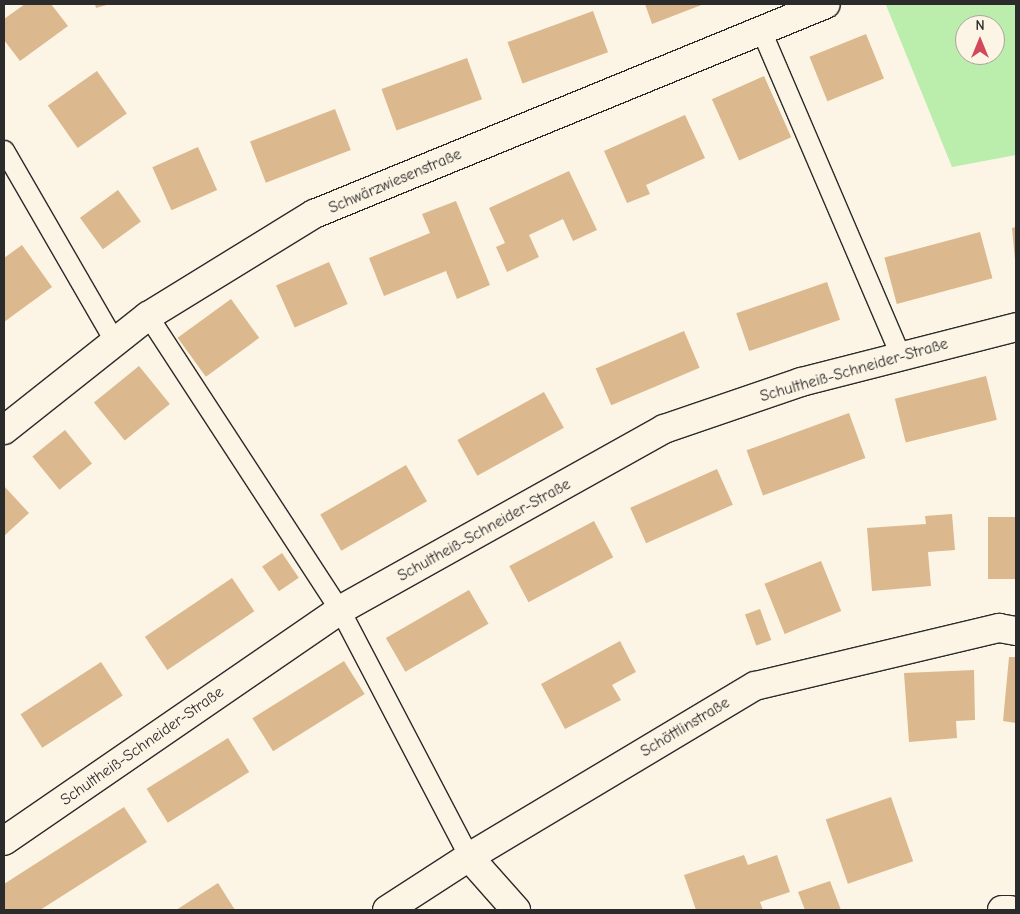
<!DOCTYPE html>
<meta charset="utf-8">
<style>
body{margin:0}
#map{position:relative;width:1020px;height:914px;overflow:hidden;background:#fcf5e5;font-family:"Comic Neue",sans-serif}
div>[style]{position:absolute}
.green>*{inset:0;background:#bbedad}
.building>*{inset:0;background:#dbb88d;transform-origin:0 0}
.roads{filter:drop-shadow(1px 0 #2b2b2b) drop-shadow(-1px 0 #2b2b2b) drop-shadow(0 1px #2b2b2b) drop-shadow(0 -1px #2b2b2b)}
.service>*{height:19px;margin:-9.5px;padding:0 9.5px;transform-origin:9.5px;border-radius:9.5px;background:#fcf5e5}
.minor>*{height:28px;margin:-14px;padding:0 14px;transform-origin:14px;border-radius:14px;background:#fcf5e5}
span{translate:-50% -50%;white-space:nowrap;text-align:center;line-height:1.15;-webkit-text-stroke:4.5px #fcf5e5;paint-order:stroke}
.street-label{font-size:16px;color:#2b2b2b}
.frame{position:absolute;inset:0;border:5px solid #2b2b2b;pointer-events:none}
.north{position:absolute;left:955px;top:15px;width:50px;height:50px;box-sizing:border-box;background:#fcf5e5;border:1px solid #a8a49b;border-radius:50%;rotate:0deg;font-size:14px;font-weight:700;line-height:20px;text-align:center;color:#2b2b2b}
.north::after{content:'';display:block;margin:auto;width:18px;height:22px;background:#d1495b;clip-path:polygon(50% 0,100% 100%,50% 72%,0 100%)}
</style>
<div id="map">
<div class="green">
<div style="clip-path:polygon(evenodd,890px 4px,1016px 4px,1016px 155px,952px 167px,886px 5px,890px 4px,965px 25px,995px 25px,995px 55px,965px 55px,965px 25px)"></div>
</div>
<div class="building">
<div style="clip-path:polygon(25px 4px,51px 4px,68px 26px,20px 61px,4px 40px,4px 19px)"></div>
<div style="clip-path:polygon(95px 4px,110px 4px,96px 8px)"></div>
<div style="clip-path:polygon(645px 4px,704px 4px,652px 24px)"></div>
<div style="left:593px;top:11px;width:44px;height:91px;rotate:70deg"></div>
<div style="left:866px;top:34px;width:48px;height:61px;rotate:68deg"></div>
<div style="left:467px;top:58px;width:44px;height:91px;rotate:70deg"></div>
<div style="left:97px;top:71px;width:52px;height:60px;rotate:55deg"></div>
<div style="left:764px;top:76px;width:67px;height:57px;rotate:66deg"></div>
<div style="left:335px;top:109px;width:44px;height:91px;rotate:69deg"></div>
<div style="clip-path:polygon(685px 115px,705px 158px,646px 185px,650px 194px,627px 203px,604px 151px)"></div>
<div style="left:198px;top:147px;width:47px;height:50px;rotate:66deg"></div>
<div style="clip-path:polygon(569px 171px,597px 230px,573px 241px,563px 219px,544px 228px,529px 235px,539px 257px,507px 272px,496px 247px,505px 243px,489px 208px)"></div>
<div style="left:118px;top:190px;width:39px;height:47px;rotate:54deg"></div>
<div style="clip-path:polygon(456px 201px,490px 285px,457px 299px,446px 271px,384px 296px,369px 258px,430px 233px,422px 214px)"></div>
<div style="clip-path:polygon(1016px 227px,1016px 260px,1015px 260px,1012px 228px)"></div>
<div style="left:980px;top:232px;width:48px;height:99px;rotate:75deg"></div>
<div style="clip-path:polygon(22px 245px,52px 287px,4px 322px,4px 258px)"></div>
<div style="left:329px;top:262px;width:46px;height:58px;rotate:66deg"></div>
<div style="left:827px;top:282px;width:40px;height:96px;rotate:71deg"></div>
<div style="left:231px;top:299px;width:48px;height:66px;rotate:54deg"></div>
<div style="left:684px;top:331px;width:40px;height:96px;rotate:67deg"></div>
<div style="left:139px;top:366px;width:49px;height:58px;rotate:51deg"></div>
<div style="left:986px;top:376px;width:45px;height:94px;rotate:76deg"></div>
<div style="left:544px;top:392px;width:41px;height:99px;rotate:61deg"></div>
<div style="left:849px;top:413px;width:48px;height:109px;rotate:70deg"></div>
<div style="left:65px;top:430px;width:43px;height:42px;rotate:51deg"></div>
<div style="left:406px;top:465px;width:42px;height:99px;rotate:60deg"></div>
<div style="left:717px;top:469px;width:39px;height:95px;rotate:66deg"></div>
<div style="clip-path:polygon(4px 486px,29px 513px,4px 536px)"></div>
<div style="clip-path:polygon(952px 514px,955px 550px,928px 552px,931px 586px,872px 591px,867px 528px,926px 524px,925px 516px)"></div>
<div style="left:988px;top:517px;width:28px;height:62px"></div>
<div style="left:594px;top:521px;width:41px;height:96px;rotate:62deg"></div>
<div style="left:282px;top:553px;width:30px;height:24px;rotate:56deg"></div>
<div style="left:821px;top:561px;width:54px;height:61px;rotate:68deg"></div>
<div style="left:232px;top:578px;width:40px;height:105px;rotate:56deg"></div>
<div style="left:469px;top:590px;width:39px;height:96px;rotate:60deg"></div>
<div style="left:760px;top:609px;width:33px;height:16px;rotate:70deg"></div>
<div style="clip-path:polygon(620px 641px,636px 672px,612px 685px,621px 700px,565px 729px,541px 684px)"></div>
<div style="clip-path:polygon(1009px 657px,1016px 657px,1016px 723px,1003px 721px)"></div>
<div style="left:344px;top:661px;width:39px;height:108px;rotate:58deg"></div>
<div style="left:101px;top:662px;width:40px;height:96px;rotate:57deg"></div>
<div style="clip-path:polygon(974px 670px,975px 720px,956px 721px,957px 738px,909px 742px,904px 673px)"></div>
<div style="left:228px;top:738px;width:40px;height:96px;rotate:58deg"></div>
<div style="left:891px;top:797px;width:68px;height:69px;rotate:71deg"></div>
<div style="clip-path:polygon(124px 807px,147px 842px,40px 910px,4px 910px,4px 884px)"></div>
<div style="clip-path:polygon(744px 855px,748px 865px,777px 855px,790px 892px,760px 902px,763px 910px,696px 910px,684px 875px)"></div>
<div style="clip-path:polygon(830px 881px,841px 910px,805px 910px,798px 892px)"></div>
<div style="clip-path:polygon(218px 883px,235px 910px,176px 910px,187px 903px)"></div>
</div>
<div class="roads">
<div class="service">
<div style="left:760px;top:28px;width:356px;rotate:66.8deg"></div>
<div style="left:4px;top:150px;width:222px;rotate:60deg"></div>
<div style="left:148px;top:316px;width:351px;rotate:56.9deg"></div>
<div style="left:340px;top:610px;width:279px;rotate:62.4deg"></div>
</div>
<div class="minor">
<div style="left:4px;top:430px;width:184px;rotate:-38.4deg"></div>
<div style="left:148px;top:316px;width:195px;rotate:-31.6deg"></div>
<div style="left:314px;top:214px;width:553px;rotate:-22.3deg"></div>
<div style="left:4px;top:841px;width:408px;rotate:-34.5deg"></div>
<div style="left:340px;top:610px;width:371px;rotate:-29.2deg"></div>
<div style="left:664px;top:429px;width:145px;rotate:-18.9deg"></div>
<div style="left:801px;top:382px;width:222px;rotate:-14.3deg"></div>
<div style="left:469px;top:857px;width:71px;rotate:48.4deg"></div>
<div style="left:387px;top:910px;width:98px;rotate:-32.9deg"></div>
<div style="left:469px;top:857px;width:333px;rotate:-30.9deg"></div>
<div style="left:755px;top:686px;width:251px;rotate:-13.4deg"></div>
<div style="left:999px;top:628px;width:17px;rotate:10deg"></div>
<div style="left:1002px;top:910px;width:8px"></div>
</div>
</div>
<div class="street-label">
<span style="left:395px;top:181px;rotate:-23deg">Schwärzwiesenstraße</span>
<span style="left:854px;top:370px;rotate:-16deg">Schultheiß-Schneider-Straße</span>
<span style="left:484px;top:530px;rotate:-29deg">Schultheiß-Schneider-Straße</span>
<span style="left:685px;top:727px;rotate:-31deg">Schöttlinstraße</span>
<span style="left:142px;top:746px;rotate:-35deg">Schultheiß-Schneider-Straße</span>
</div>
<div class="frame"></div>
<div class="north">N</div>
</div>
